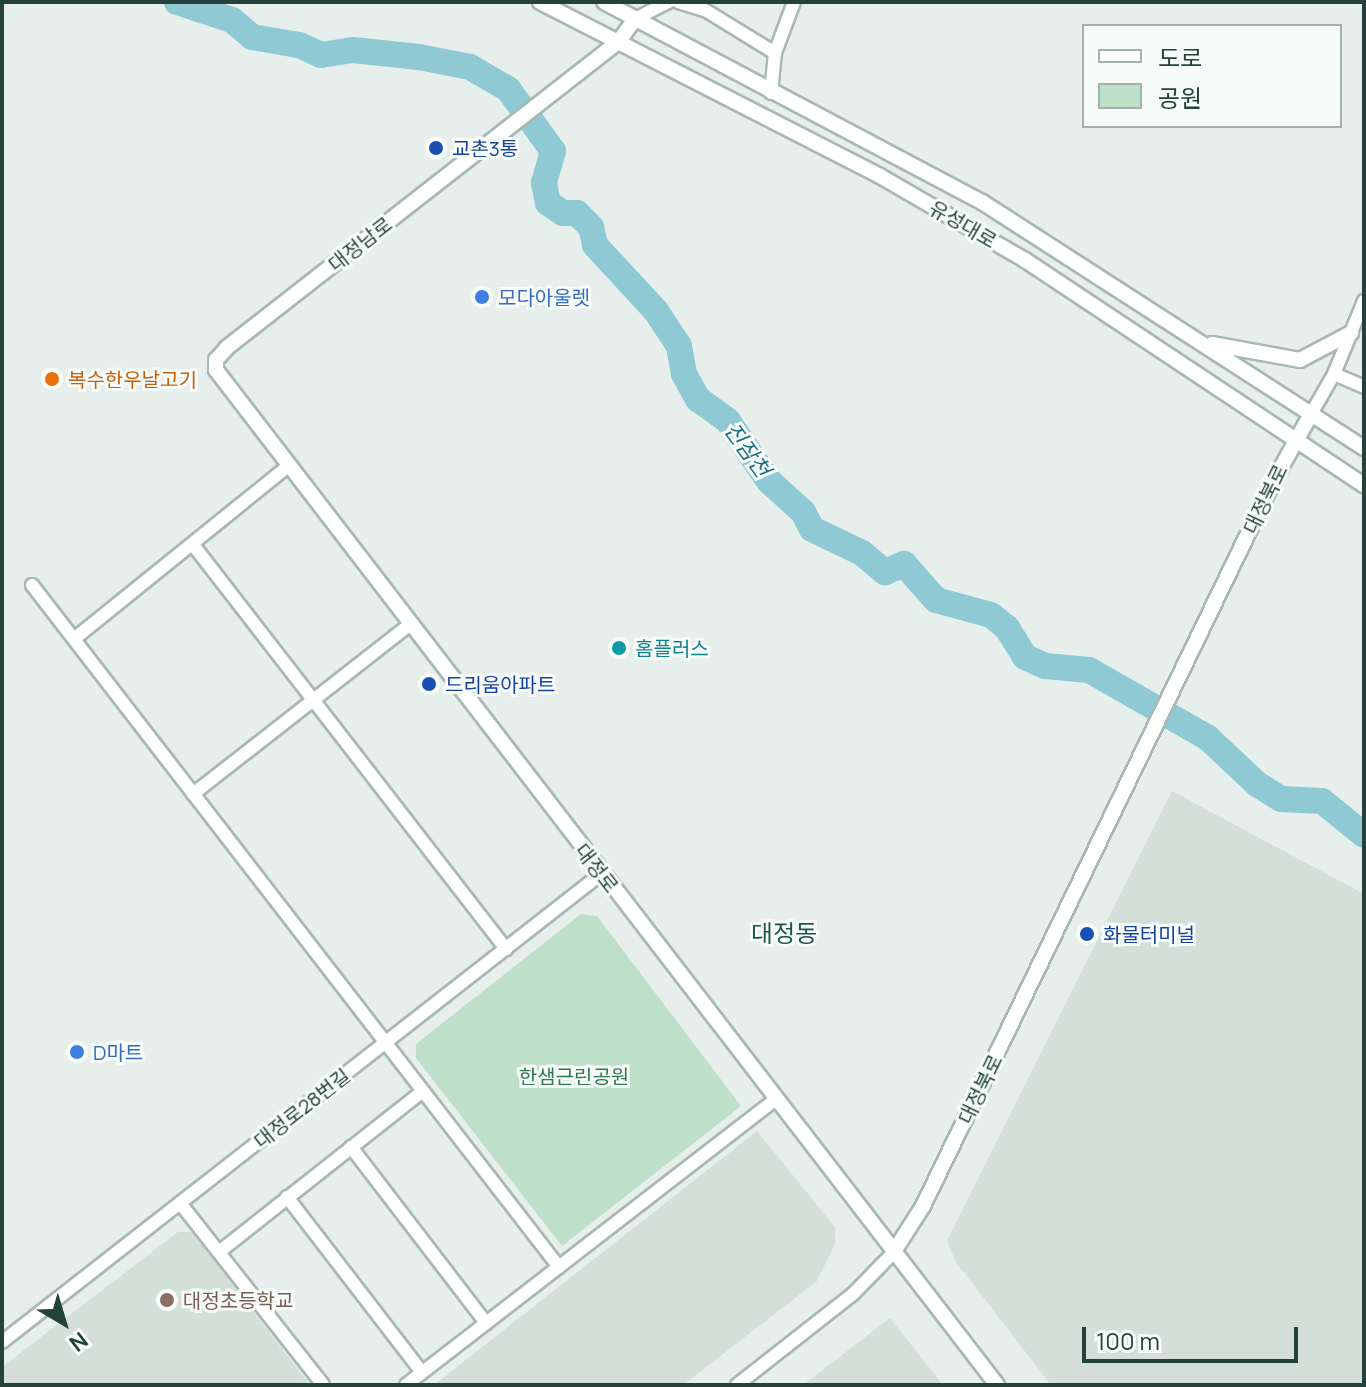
<!DOCTYPE html>
<meta charset="utf-8">
<style>
body{margin:0}
#map{position:relative;width:1366px;height:1387px;overflow:hidden;background:#e6efeb;font-family:Manrope,"Noto Sans KR",sans-serif}
div>[style]{position:absolute}
.built>*{inset:0;background:#d4dfda}
.green>*{inset:0;background:#bfe0c8}
.river>*{height:26px;margin:-13px;padding:0 13px;transform-origin:13px;border-radius:13px;background:#8ec9d4}
.roads{filter:drop-shadow(2px 0 #a8b8b2) drop-shadow(-2px 0 #a8b8b2) drop-shadow(0 2px #a8b8b2) drop-shadow(0 -2px #a8b8b2)}
.minor>*{height:12px;margin:-6px;padding:0 6px;transform-origin:6px;border-radius:6px;background:#fff}
.tertiary>*{height:14px;margin:-7px;padding:0 7px;transform-origin:7px;border-radius:7px;background:#fff}
.dots>*{width:22px;height:22px;translate:-50% -50%;box-sizing:border-box;border:4px solid #f7fbf9;border-radius:50%}
span{translate:-50% -50%;white-space:nowrap;text-align:center;line-height:1.15;-webkit-text-stroke:6px #f7fbf9;paint-order:stroke}
.transit-label{font-size:20px;color:#164399}
.left{translate:0 -50%;text-align:left}
.street-label{font-size:20px;color:#24423a}
.shop-label{font-size:20px;color:#366cbe}
.food-label{font-size:20px;color:#c56008}
.culture-label{font-size:20px;color:#0d838f}
.park-label{font-size:20px;color:#2d7a4b}
.education-label{font-size:20px;color:#785e54}
.water-label{font-size:22px;color:#1c6f80;font-style:italic}
.quarter-label{font-size:24px;color:#1f5548}
.frame{position:absolute;inset:0;border:4px solid #24423a;pointer-events:none}
.legend{position:absolute;left:1082px;top:24px;width:260px;height:104px;box-sizing:border-box;background:#f7fbf9;border:2px solid #a3b1ad;margin:0;padding:10px 14px;list-style:none;font-size:24px;color:#24423a}
.legend li{display:flex;align-items:center;gap:16px;height:40px}
.legend b{width:40px;border:2px solid #a3b1ad}
.north{position:absolute;left:24px;top:1283px;width:80px;height:80px;-webkit-text-stroke:6px #f7fbf9;paint-order:stroke;rotate:142deg;font-size:22px;font-weight:700;line-height:32px;text-align:center;color:#24423a}
.north::after{content:'';display:block;margin:auto;width:28px;height:36px;background:#24423a;clip-path:polygon(50% 0,100% 100%,50% 72%,0 100%)}
.scale{position:absolute;left:1082px;top:1327px;width:216px;height:36px;box-sizing:border-box;border:4px solid #24423a;border-top:0;padding-left:10px;font-size:24px;line-height:28px;white-space:nowrap;color:#24423a;-webkit-text-stroke:6px #f7fbf9;paint-order:stroke}
</style>
<div id="map">
<div class="built">
<div style="clip-path:polygon(1172px 791px,1364px 894px,1364px 1385px,1051px 1385px,956px 1262px,947px 1241px)"></div>
<div style="clip-path:polygon(757px 1131px,835px 1227px,835px 1244px,817px 1281px,683px 1385px,434px 1385px)"></div>
<div style="clip-path:polygon(178px 1232px,192px 1232px,310px 1385px,2px 1385px,2px 1367px)"></div>
<div style="clip-path:polygon(890px 1318px,943px 1385px,803px 1385px)"></div>
</div>
<div class="green">
<div style="clip-path:polygon(581px 914px,597px 916px,741px 1106px,562px 1246px,416px 1058px,416px 1044px)"></div>
</div>
<div class="river">
<div style="left:177px;top:2px;width:58px;rotate:18.1deg"></div>
<div style="left:232px;top:20px;width:26px;rotate:40deg"></div>
<div style="left:252px;top:37px;width:48px;rotate:9.7deg"></div>
<div style="left:299px;top:45px;width:24px;rotate:24deg"></div>
<div style="left:321px;top:55px;width:32px;rotate:-9deg"></div>
<div style="left:353px;top:50px;width:66px;rotate:6.1deg"></div>
<div style="left:419px;top:57px;width:52px;rotate:11.1deg"></div>
<div style="left:470px;top:67px;width:44px;rotate:30.1deg"></div>
<div style="left:508px;top:89px;width:77px;rotate:54deg"></div>
<div style="left:553px;top:151px;width:33px;rotate:106deg"></div>
<div style="left:544px;top:183px;width:20px;rotate:79deg"></div>
<div style="left:548px;top:203px;width:18px;rotate:34deg"></div>
<div style="left:563px;top:213px;width:14px"></div>
<div style="left:577px;top:213px;width:20px;rotate:45deg"></div>
<div style="left:591px;top:227px;width:18px;rotate:77deg"></div>
<div style="left:595px;top:245px;width:90px;rotate:47.3deg"></div>
<div style="left:656px;top:311px;width:42px;rotate:56.7deg"></div>
<div style="left:679px;top:346px;width:28px;rotate:80deg"></div>
<div style="left:684px;top:374px;width:29px;rotate:61deg"></div>
<div style="left:698px;top:399px;width:37px;rotate:36deg"></div>
<div style="left:728px;top:421px;width:73px;rotate:55.7deg"></div>
<div style="left:769px;top:481px;width:46px;rotate:42.4deg"></div>
<div style="left:803px;top:512px;width:19px;rotate:62deg"></div>
<div style="left:812px;top:529px;width:55px;rotate:25.6deg"></div>
<div style="left:862px;top:553px;width:30px;rotate:40deg"></div>
<div style="left:885px;top:572px;width:21px;rotate:-23deg"></div>
<div style="left:904px;top:564px;width:48px;rotate:48.4deg"></div>
<div style="left:936px;top:600px;width:57px;rotate:15.3deg"></div>
<div style="left:991px;top:615px;width:21px;rotate:39deg"></div>
<div style="left:1007px;top:628px;width:34px;rotate:58deg"></div>
<div style="left:1025px;top:657px;width:22px;rotate:24deg"></div>
<div style="left:1045px;top:666px;width:44px;rotate:5.2deg"></div>
<div style="left:1089px;top:670px;width:137px;rotate:29.7deg"></div>
<div style="left:1208px;top:738px;width:67px;rotate:43.2deg"></div>
<div style="left:1257px;top:784px;width:28px;rotate:32deg"></div>
<div style="left:1281px;top:799px;width:41px;rotate:2.8deg"></div>
<div style="left:1322px;top:801px;width:54px;rotate:39deg"></div>
</div>
<div class="roads">
<div class="minor">
<div style="left:678px;top:2px;width:28px;rotate:17deg"></div>
<div style="left:705px;top:10px;width:82px;rotate:31.6deg"></div>
<div style="left:635px;top:19px;width:38px;rotate:-27deg"></div>
<div style="left:771px;top:93px;width:40px;rotate:-84.3deg"></div>
<div style="left:775px;top:53px;width:54px;rotate:-69.6deg"></div>
<div style="left:1334px;top:374px;width:33px;rotate:23deg"></div>
<div style="left:1311px;top:414px;width:46px;rotate:-60.1deg"></div>
<div style="left:1334px;top:374px;width:79px;rotate:-67.7deg"></div>
<div style="left:194px;top:546px;width:510px;rotate:52.25deg"></div>
<div style="left:32px;top:585px;width:862px;rotate:52.31deg"></div>
<div style="left:74px;top:639px;width:274px;rotate:-38.9deg"></div>
<div style="left:193px;top:794px;width:274px;rotate:-38deg"></div>
<div style="left:351px;top:1147px;width:222px;rotate:52.5deg"></div>
<div style="left:287px;top:1197px;width:221px;rotate:52.4deg"></div>
<div style="left:180px;top:1203px;width:231px;rotate:51.8deg"></div>
<div style="left:219px;top:1252px;width:260px;rotate:-38.3deg"></div>
<div style="left:2px;top:1342px;width:760px;rotate:-38deg"></div>
<div style="left:406px;top:1385px;width:464px;rotate:-37.7deg"></div>
<div style="left:737px;top:1385px;width:147px;rotate:-38.1deg"></div>
<div style="left:853px;top:1294px;width:57px;rotate:-45.7deg"></div>
</div>
<div class="tertiary">
<div style="left:540px;top:2px;width:382px;rotate:27.1deg"></div>
<div style="left:880px;top:176px;width:168px;rotate:30.1deg"></div>
<div style="left:1025px;top:260px;width:407px;rotate:33.6deg"></div>
<div style="left:604px;top:2px;width:428px;rotate:27.9deg"></div>
<div style="left:982px;top:202px;width:454px;rotate:32.8deg"></div>
<div style="left:635px;top:19px;width:29px;rotate:126deg"></div>
<div style="left:618px;top:42px;width:497px;rotate:142deg"></div>
<div style="left:227px;top:348px;width:16px;rotate:133deg"></div>
<div style="left:216px;top:360px;width:10px;rotate:90deg"></div>
<div style="left:216px;top:370px;width:1281px;rotate:52.42deg"></div>
<div style="left:1212px;top:344px;width:89px;rotate:10.3deg"></div>
<div style="left:1300px;top:360px;width:58px;rotate:-27.9deg"></div>
<div style="left:893px;top:1253px;width:56px;rotate:-57.4deg"></div>
<div style="left:923px;top:1206px;width:804px;rotate:-64.2deg"></div>
<div style="left:1273px;top:482px;width:78px;rotate:-60.8deg"></div>
</div>
</div>
<div class="dots">
<div style="left:436px;top:148px;background:#1a4fb4"></div>
<div style="left:482px;top:297px;background:#3f7fe0"></div>
<div style="left:52px;top:379px;background:#e8710a"></div>
<div style="left:619px;top:648px;background:#0f9aa8"></div>
<div style="left:429px;top:684px;background:#1a4fb4"></div>
<div style="left:1087px;top:934px;background:#1a4fb4"></div>
<div style="left:77px;top:1052px;background:#3f7fe0"></div>
<div style="left:167px;top:1300px;background:#8d6e63"></div>
</div>
<div class="transit-label">
<span class="left" style="left:452px;top:148px">교촌3통</span>
<span class="left" style="left:445px;top:684px">드리움아파트</span>
<span class="left" style="left:1103px;top:934px">화물터미널</span>
</div>
<div class="street-label">
<span style="left:963px;top:224px;rotate:30deg">유성대로</span>
<span style="left:360px;top:244px;rotate:-38deg">대정남로</span>
<span style="left:1265px;top:499px;rotate:-64deg">대정북로</span>
<span style="left:597px;top:868px;rotate:52deg">대정로</span>
<span style="left:980px;top:1089px;rotate:-64deg">대정북로</span>
<span style="left:302px;top:1108px;rotate:-38deg">대정로28번길</span>
</div>
<div class="shop-label">
<span class="left" style="left:498px;top:297px">모다아울렛</span>
<span class="left" style="left:93px;top:1052px">D마트</span>
</div>
<div class="food-label">
<span class="left" style="left:68px;top:379px">복수한우날고기</span>
</div>
<div class="culture-label">
<span class="left" style="left:635px;top:648px">홈플러스</span>
</div>
<div class="park-label">
<span style="left:574px;top:1076px">한샘근린공원</span>
</div>
<div class="education-label">
<span class="left" style="left:183px;top:1300px">대정초등학교</span>
</div>
<div class="water-label">
<span style="left:747px;top:450px;rotate:54deg">진잠천</span>
</div>
<div class="quarter-label">
<span style="left:784px;top:933px">대정동</span>
</div>
<div class="frame"></div>
<ul class="legend">
<li><b style="height:10px;background:#fff"></b>도로</li>
<li><b style="height:22px;background:#bfe0c8"></b>공원</li>
</ul>
<div class="north">N</div>
<div class="scale">100 m</div>
</div>
